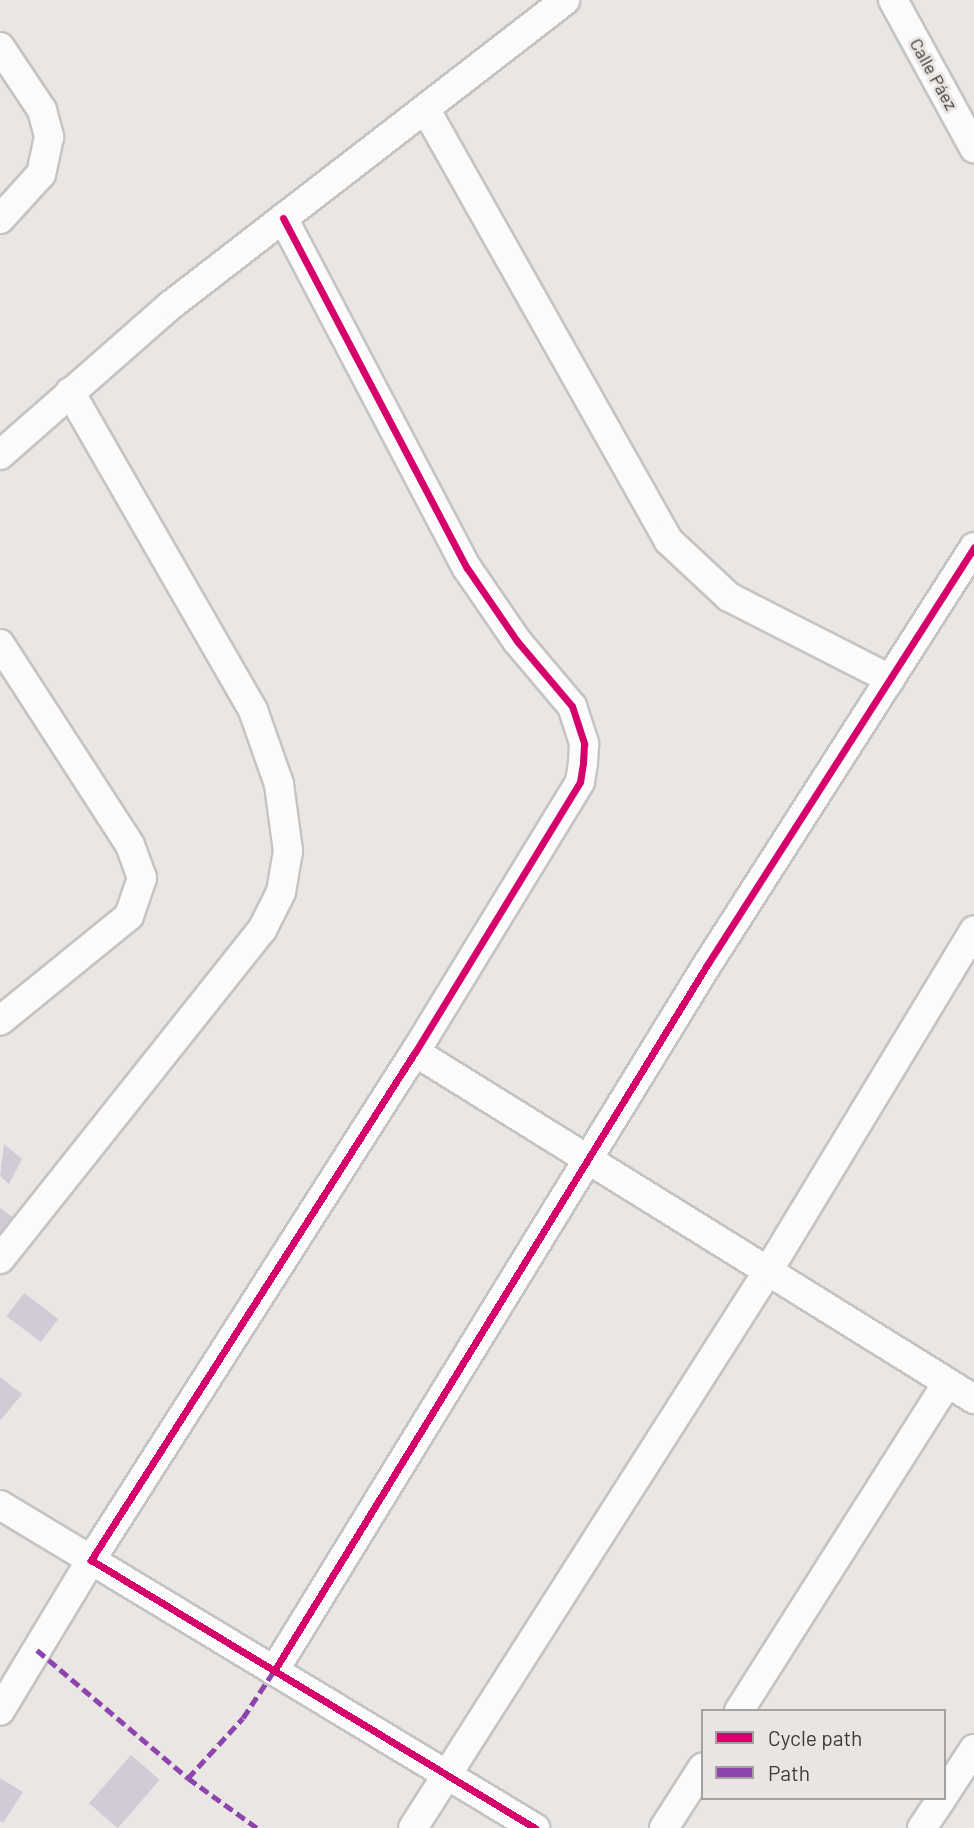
<!DOCTYPE html>
<meta charset="utf-8">
<style>
body{margin:0}
#map{position:relative;width:974px;height:1828px;overflow:hidden;background:#e9e6e4;font-family:Barlow,sans-serif}
div>[style]{position:absolute}
.building>*{inset:0;background:#d1cbd7;transform-origin:0 0}
.roads{filter:drop-shadow(2px 0 #c6c4c3) drop-shadow(-2px 0 #c6c4c3) drop-shadow(0 2px #c6c4c3) drop-shadow(0 -2px #c6c4c3)}
.minor>*{height:28px;margin:-14px;padding:0 14px;transform-origin:14px;border-radius:14px;background:#fcfbfb}
.quiet>*{height:5px;margin-top:-2.5px;transform-origin:0;background:repeating-linear-gradient(90deg,#8e44ad 0 10px,transparent 0 15px)}
.cycleway>*{height:7px;margin:-3.5px;padding:0 3.5px;transform-origin:3.5px;border-radius:3.5px;background:#d6006c}
span{translate:-50% -50%;white-space:nowrap;text-align:center;line-height:1.15;-webkit-text-stroke:6px #eae5e3;paint-order:stroke}
.street-label{font-size:18px;color:#3e3c3b}
.legend{position:absolute;left:701px;top:1709px;width:245px;height:91px;box-sizing:border-box;background:#eae5e3;border:2px solid #a5a1a0;margin:0;padding:9px 12px;list-style:none;font-size:21px;color:#3e3c3b}
.legend li{display:flex;align-items:center;gap:14px;height:35px}
.legend b{width:35px;border:2px solid #a5a1a0}
</style>
<div id="map">
<div class="building">
<div style="clip-path:polygon(4px 1144px,22px 1159px,9px 1184px,0 1176px)"></div>
<div style="clip-path:polygon(0 1208px,14px 1218px,0 1239px)"></div>
<div style="left:24px;top:1293px;width:43px;height:29px;rotate:37deg"></div>
<div style="clip-path:polygon(0 1377px,22px 1394px,0 1421px)"></div>
<div style="left:131px;top:1755px;width:38px;height:64px;rotate:41deg"></div>
<div style="clip-path:polygon(0 1778px,23px 1792px,3px 1823px,0 1821px)"></div>
</div>
<div class="roads">
<div class="minor">
<div style="left:893px;top:0;width:169px;rotate:61.3deg"></div>
<div style="left:0;top:47px;width:76px;rotate:56.3deg"></div>
<div style="left:42px;top:110px;width:28px;rotate:75deg"></div>
<div style="left:49px;top:137px;width:38px;rotate:102deg"></div>
<div style="left:41px;top:174px;width:61px;rotate:132.3deg"></div>
<div style="left:426px;top:110px;width:495px;rotate:60.6deg"></div>
<div style="left:669px;top:541px;width:82px;rotate:43deg"></div>
<div style="left:729px;top:597px;width:181px;rotate:27deg"></div>
<div style="left:283px;top:218px;width:395px;rotate:62.3deg"></div>
<div style="left:467px;top:568px;width:88px;rotate:55.6deg"></div>
<div style="left:517px;top:641px;width:85px;rotate:49.8deg"></div>
<div style="left:572px;top:706px;width:40px;rotate:72deg"></div>
<div style="left:584px;top:744px;width:19px;rotate:93deg"></div>
<div style="left:583px;top:763px;width:19px;rotate:99deg"></div>
<div style="left:580px;top:782px;width:316px;rotate:121.4deg"></div>
<div style="left:415px;top:1052px;width:603px;rotate:122.53deg"></div>
<div style="left:91px;top:1560px;width:519px;rotate:31.12deg"></div>
<div style="left:0;top:455px;width:227px;rotate:-41.3deg"></div>
<div style="left:171px;top:305px;width:498px;rotate:-37.7deg"></div>
<div style="left:0;top:644px;width:239px;rotate:57.1deg"></div>
<div style="left:130px;top:845px;width:35px;rotate:70deg"></div>
<div style="left:142px;top:878px;width:40px;rotate:108.9deg"></div>
<div style="left:129px;top:916px;width:166px;rotate:140.9deg"></div>
<div style="left:415px;top:1052px;width:658px;rotate:31.83deg"></div>
<div style="left:0;top:1259px;width:421px;rotate:-51.5deg"></div>
<div style="left:262px;top:930px;width:42px;rotate:-63.4deg"></div>
<div style="left:281px;top:892px;width:42px;rotate:-80.3deg"></div>
<div style="left:288px;top:851px;width:68px;rotate:-97.7deg"></div>
<div style="left:279px;top:784px;width:78px;rotate:-109.4deg"></div>
<div style="left:253px;top:710px;width:367px;rotate:-119.9deg"></div>
<div style="left:0;top:1505px;width:106px;rotate:31.1deg"></div>
<div style="left:91px;top:1560px;width:176px;rotate:121.1deg"></div>
<div style="left:274px;top:1671px;width:828px;rotate:-58.48deg"></div>
<div style="left:707px;top:965px;width:496px;rotate:-57.4deg"></div>
<div style="left:739px;top:1711px;width:388px;rotate:-57.6deg"></div>
<div style="left:944px;top:1795px;width:55px;rotate:-56.9deg"></div>
<div style="left:413px;top:1828px;width:661px;rotate:-57.49deg"></div>
<div style="left:768px;top:1271px;width:398px;rotate:-58.8deg"></div>
<div style="left:664px;top:1828px;width:72px;rotate:-57.4deg"></div>
<div style="left:922px;top:1828px;width:36px;rotate:-56deg"></div>
</div>
</div>
<div class="quiet">
<div style="left:37px;top:1650px;width:198px;rotate:40.3deg"></div>
<div style="left:188px;top:1778px;width:85px;rotate:35.9deg"></div>
<div style="left:188px;top:1778px;width:81px;rotate:-47.5deg"></div>
<div style="left:243px;top:1718px;width:56px;rotate:-56.6deg"></div>
</div>
<div class="cycleway">
<div style="left:283px;top:218px;width:395px;rotate:62.3deg"></div>
<div style="left:467px;top:568px;width:88px;rotate:55.6deg"></div>
<div style="left:517px;top:641px;width:85px;rotate:49.8deg"></div>
<div style="left:572px;top:706px;width:40px;rotate:72deg"></div>
<div style="left:584px;top:744px;width:19px;rotate:93deg"></div>
<div style="left:583px;top:763px;width:19px;rotate:99deg"></div>
<div style="left:580px;top:782px;width:316px;rotate:121.4deg"></div>
<div style="left:415px;top:1052px;width:603px;rotate:122.53deg"></div>
<div style="left:91px;top:1560px;width:519px;rotate:31.12deg"></div>
<div style="left:274px;top:1671px;width:828px;rotate:-58.48deg"></div>
<div style="left:707px;top:965px;width:496px;rotate:-57.4deg"></div>
</div>
<div class="street-label">
<span style="left:934px;top:74px;rotate:61deg">Calle Páez</span>
</div>
<ul class="legend">
<li><b style="height:9px;background:#d6006c"></b>Cycle path</li>
<li><b style="height:9px;background:#8e44ad"></b>Path</li>
</ul>
</div>
